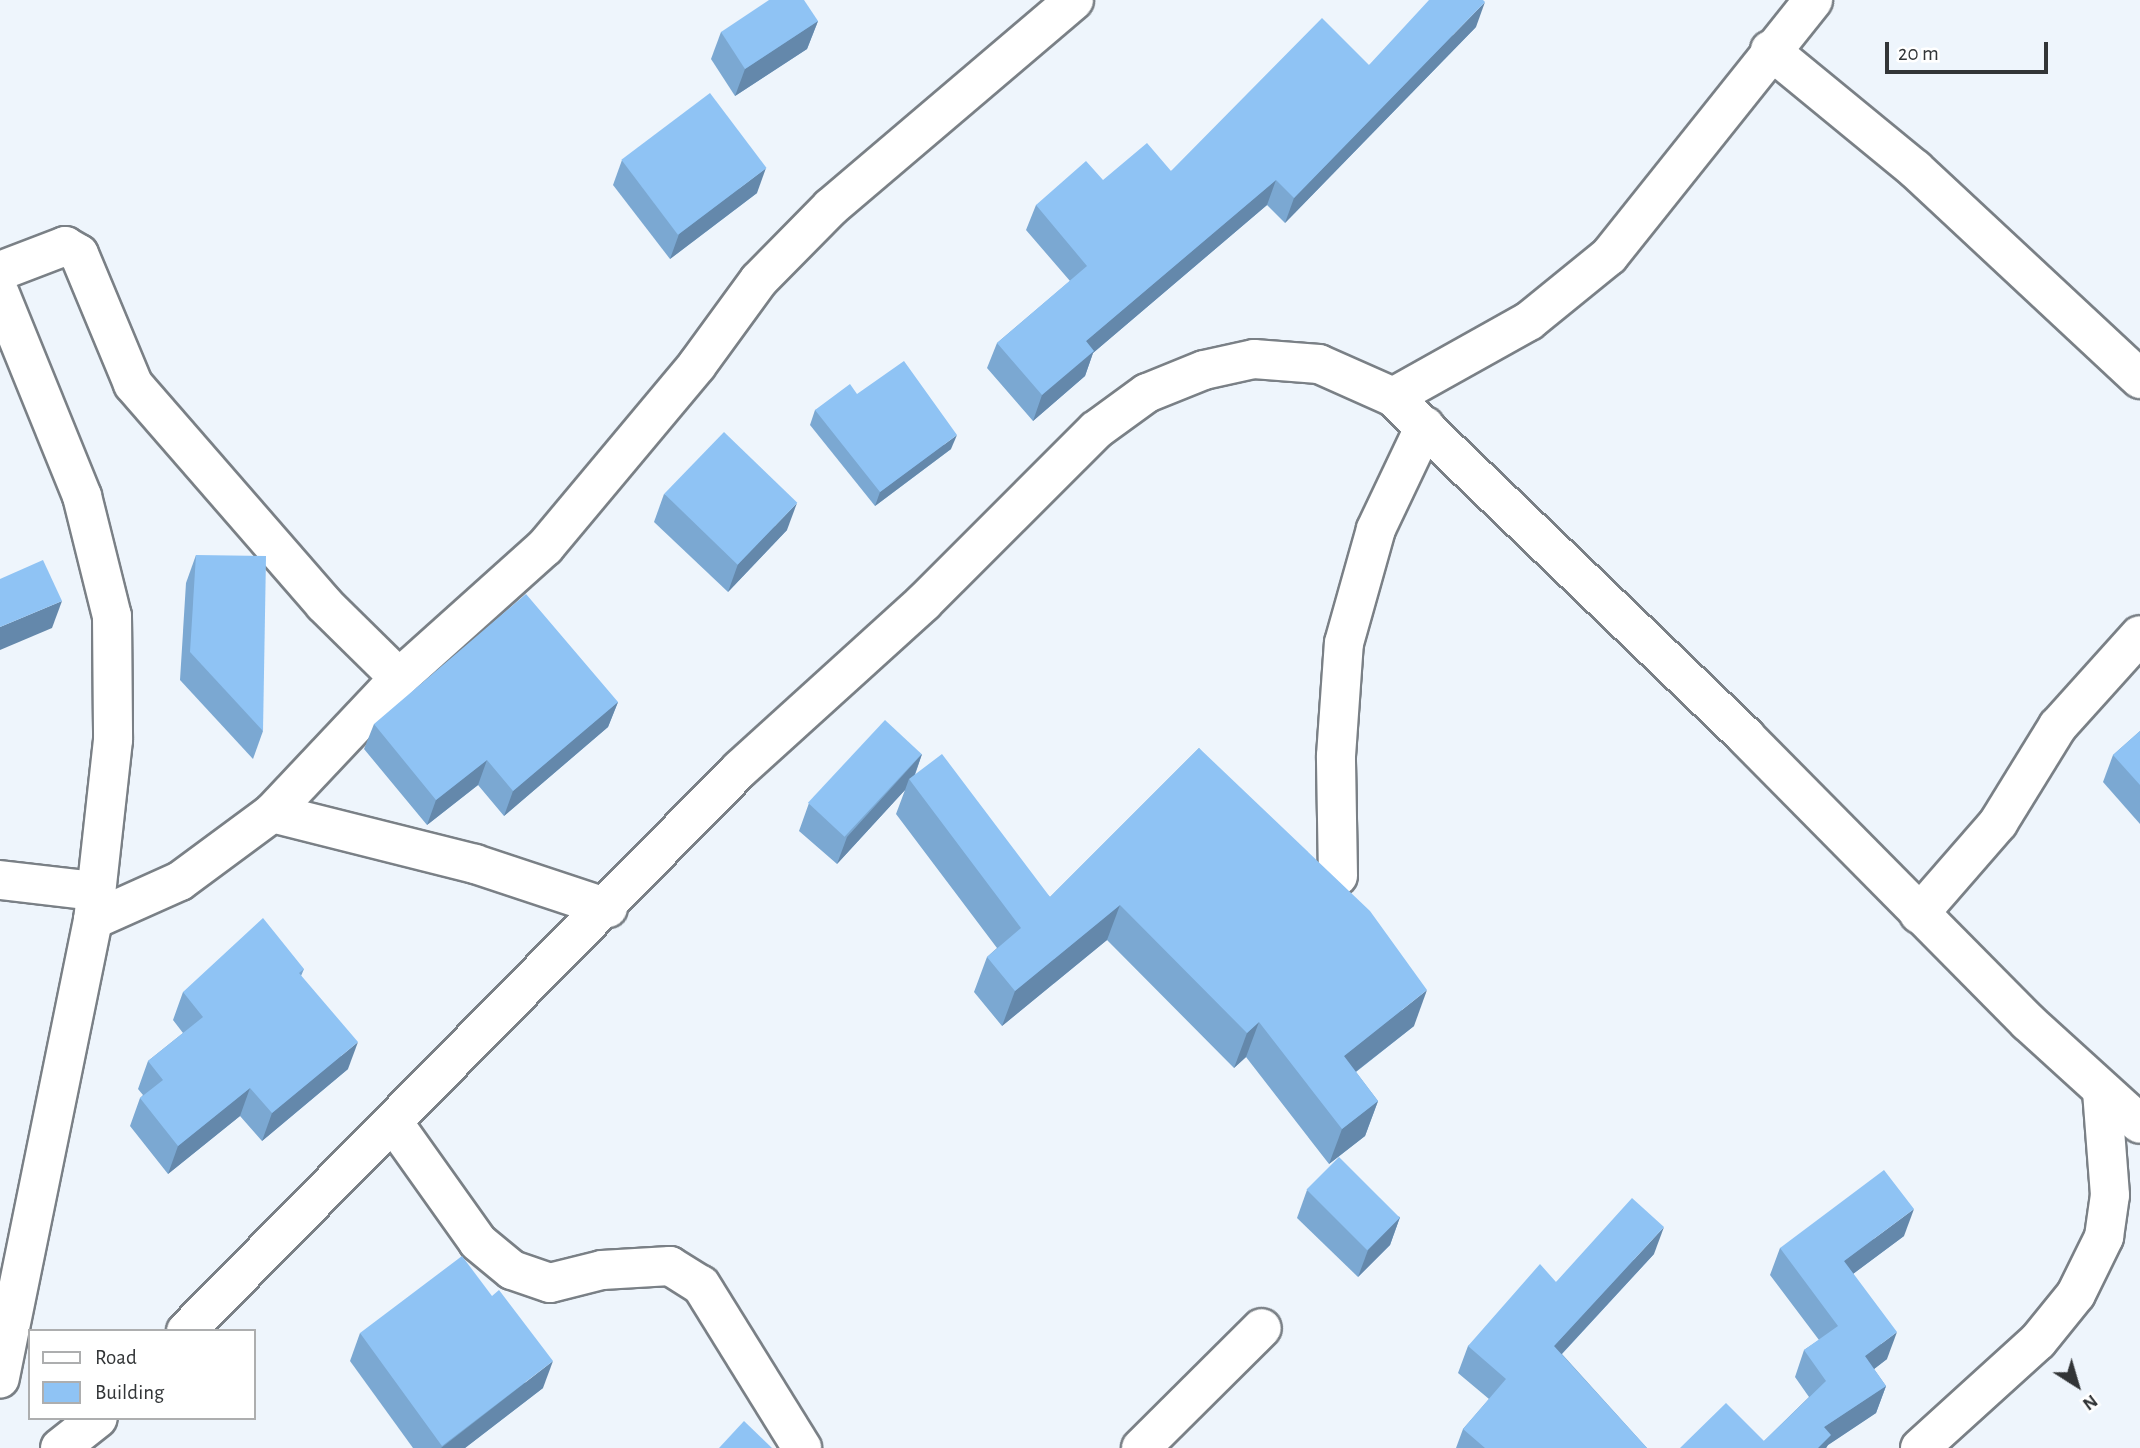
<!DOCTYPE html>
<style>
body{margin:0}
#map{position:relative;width:2140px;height:1448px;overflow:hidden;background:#eef5fc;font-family:"Alegreya Sans",sans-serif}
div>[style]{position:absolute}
.roads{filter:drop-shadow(2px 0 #7a8086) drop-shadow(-2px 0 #7a8086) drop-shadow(0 2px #7a8086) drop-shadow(0 -2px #7a8086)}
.minor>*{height:38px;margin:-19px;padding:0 19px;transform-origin:19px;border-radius:19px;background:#fff}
.wall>*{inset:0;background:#7ba8d2}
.shaded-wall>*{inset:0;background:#6488ab}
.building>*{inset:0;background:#8fc3f4;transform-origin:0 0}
span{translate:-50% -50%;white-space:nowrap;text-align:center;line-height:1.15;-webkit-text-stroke:7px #fff;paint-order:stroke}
.legend{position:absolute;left:28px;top:1329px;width:228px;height:91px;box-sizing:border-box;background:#fff;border:2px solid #adaeaf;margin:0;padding:9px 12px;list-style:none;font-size:21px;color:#323537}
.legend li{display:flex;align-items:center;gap:14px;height:35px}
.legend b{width:35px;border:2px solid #adaeaf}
.north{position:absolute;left:2042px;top:1350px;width:70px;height:70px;-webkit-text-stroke:5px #fff;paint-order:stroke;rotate:143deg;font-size:19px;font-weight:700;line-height:28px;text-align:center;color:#323537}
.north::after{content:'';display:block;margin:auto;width:24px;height:32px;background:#323537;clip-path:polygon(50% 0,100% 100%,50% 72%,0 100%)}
.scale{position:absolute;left:1885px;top:42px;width:163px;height:32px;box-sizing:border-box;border:4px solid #323537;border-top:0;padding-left:9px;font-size:21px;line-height:24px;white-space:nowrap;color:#323537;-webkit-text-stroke:5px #fff;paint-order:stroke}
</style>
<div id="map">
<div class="roads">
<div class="minor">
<div style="left:1770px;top:50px;width:188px;rotate:39.4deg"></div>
<div style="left:1915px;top:169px;width:308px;rotate:43deg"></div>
<div style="left:0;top:271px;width:70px;rotate:-21deg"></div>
<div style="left:65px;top:246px;width:16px;rotate:30deg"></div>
<div style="left:79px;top:254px;width:141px;rotate:67.4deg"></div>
<div style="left:133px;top:384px;width:291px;rotate:49deg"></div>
<div style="left:324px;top:604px;width:105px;rotate:44.6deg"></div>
<div style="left:0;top:294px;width:218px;rotate:67.9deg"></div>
<div style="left:82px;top:496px;width:124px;rotate:76deg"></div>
<div style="left:112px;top:616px;width:124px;rotate:89.5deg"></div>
<div style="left:113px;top:740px;width:181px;rotate:96.3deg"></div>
<div style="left:93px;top:920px;width:468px;rotate:101.5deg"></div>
<div style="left:1393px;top:397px;width:156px;rotate:-29.2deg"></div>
<div style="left:1529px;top:321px;width:103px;rotate:-39.1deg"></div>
<div style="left:1609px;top:256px;width:327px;rotate:-51.4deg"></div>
<div style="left:272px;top:813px;width:209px;rotate:14.1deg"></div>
<div style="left:475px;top:864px;width:140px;rotate:18.3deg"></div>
<div style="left:1338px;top:876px;width:120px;rotate:-91deg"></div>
<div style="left:1336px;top:756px;width:113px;rotate:-86deg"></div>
<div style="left:1344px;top:643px;width:118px;rotate:-74.3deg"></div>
<div style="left:1376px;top:529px;width:114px;rotate:-64.6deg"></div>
<div style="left:0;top:880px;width:94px;rotate:6.7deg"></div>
<div style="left:1919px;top:914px;width:121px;rotate:-49deg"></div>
<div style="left:1998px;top:823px;width:114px;rotate:-58.3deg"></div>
<div style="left:2058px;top:726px;width:122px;rotate:-48deg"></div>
<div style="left:93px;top:920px;width:95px;rotate:-24.1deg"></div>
<div style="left:180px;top:881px;width:114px;rotate:-36.5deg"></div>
<div style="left:272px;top:813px;width:185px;rotate:-46.7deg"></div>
<div style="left:399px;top:678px;width:196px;rotate:-41.9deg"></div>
<div style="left:545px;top:547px;width:237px;rotate:-50.1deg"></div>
<div style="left:697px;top:365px;width:105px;rotate:-53.9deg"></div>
<div style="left:759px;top:280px;width:103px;rotate:-45.4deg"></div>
<div style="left:831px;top:207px;width:319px;rotate:-40.4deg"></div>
<div style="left:395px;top:1125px;width:143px;rotate:54.6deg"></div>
<div style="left:478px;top:1242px;width:44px;rotate:39.5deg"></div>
<div style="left:512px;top:1270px;width:40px;rotate:18.9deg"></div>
<div style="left:550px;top:1283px;width:54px;rotate:-14deg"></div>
<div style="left:602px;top:1270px;width:68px;rotate:-3.4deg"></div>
<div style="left:670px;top:1266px;width:36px;rotate:32deg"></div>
<div style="left:701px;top:1285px;width:192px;rotate:58.2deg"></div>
<div style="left:186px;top:1331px;width:789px;rotate:-45.41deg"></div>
<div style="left:740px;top:769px;width:248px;rotate:-42.2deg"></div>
<div style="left:924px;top:602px;width:243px;rotate:-45deg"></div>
<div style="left:1096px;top:430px;width:63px;rotate:-36deg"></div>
<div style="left:1147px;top:393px;width:61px;rotate:-22deg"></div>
<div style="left:1204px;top:370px;width:51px;rotate:-12.4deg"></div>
<div style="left:1254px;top:359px;width:65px;rotate:4.4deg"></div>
<div style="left:1319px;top:364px;width:81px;rotate:24deg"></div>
<div style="left:1393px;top:397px;width:490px;rotate:43.9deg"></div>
<div style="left:1746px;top:737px;width:401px;rotate:45.3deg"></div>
<div style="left:2028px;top:1022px;width:151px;rotate:42.3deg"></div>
<div style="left:60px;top:1448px;width:48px;rotate:-38.3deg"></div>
<div style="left:1141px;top:1448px;width:170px;rotate:-44.8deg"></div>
<div style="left:1920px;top:1448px;width:159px;rotate:-42.2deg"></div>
<div style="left:2038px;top:1341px;width:60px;rotate:-51deg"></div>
<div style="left:2076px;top:1294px;width:64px;rotate:-63.8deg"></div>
<div style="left:2104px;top:1237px;width:42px;rotate:-81.9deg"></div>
<div style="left:2110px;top:1195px;width:105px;rotate:-94.4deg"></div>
</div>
</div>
<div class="wall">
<div style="clip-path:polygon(818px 21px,807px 49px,735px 96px,711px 59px,721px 32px)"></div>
<div style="clip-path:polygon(1476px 27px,1285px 223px,1267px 205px,1093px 353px,1085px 376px,1033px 421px,987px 368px,997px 343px,1070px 281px,1026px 230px,1036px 205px,1171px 171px,1369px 65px)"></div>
<div style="clip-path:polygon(622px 160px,757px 193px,670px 259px,613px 185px)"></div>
<div style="clip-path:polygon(857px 394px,951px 449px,875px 506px,810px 425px,815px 410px)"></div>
<div style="clip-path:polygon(664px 494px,787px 530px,728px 592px,654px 522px)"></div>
<div style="clip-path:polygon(196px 555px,263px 731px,253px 759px,180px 680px,186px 583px)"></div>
<div style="clip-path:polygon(618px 702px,608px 727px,504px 816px,478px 785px,427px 825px,364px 749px,374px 724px)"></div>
<div style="clip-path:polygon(2140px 731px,2140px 824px,2103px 782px,2113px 755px)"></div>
<div style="clip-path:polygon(1199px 748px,1414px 1026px,1356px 1072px,1378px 1101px,1365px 1136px,1329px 1164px,1246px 1057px,1234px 1068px,1107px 940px,1002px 1026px,974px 992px,987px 957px,997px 948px,896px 814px,905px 790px,837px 864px,799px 831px,809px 803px,922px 754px,915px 775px,1050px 897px)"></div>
<div style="clip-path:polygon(304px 969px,301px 976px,348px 1069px,262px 1141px,240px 1116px,168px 1174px,130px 1126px,140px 1098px,143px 1095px,138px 1089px,148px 1061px,183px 1033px,173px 1020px,183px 992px)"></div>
<div style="clip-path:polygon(1307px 1190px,1400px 1217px,1390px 1245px,1358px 1277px,1297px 1218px)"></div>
<div style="clip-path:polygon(1904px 1236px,1853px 1274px,1887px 1359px,1874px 1369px,1886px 1386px,1876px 1413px,1828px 1445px,1826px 1448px,1680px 1448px,1764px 1441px,1809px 1397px,1795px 1377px,1804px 1350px,1819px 1340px,1770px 1275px,1780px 1248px)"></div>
<div style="clip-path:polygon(1654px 1254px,1562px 1354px,1647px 1448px,1456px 1448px,1463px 1429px,1489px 1399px,1458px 1373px,1468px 1346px,1556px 1282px)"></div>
<div style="clip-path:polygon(360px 1333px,543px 1388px,465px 1448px,413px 1448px,350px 1361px)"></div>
</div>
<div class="shaded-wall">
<div style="clip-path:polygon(1485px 2px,1476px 27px,1285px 223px,1294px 198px)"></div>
<div style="clip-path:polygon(818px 21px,807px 49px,735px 96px,745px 69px)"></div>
<div style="clip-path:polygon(766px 168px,757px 193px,670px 259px,679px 234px)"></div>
<div style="clip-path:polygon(1276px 180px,1267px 205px,1093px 353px,1085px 376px,1033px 421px,1042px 395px,1086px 341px)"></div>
<div style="clip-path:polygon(957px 435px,951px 449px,875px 506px,880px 492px)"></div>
<div style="clip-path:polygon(797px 503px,787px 530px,728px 592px,738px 564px)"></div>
<div style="clip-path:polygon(62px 601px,52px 628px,0 650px,0 627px)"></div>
<div style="clip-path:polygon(618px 702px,608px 727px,504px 816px,513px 791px)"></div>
<div style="clip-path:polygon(922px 754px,912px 782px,909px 779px,905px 790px,837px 864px,847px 837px)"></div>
<div style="clip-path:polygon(487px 760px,478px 785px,427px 825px,436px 800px)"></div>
<div style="clip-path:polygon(1120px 905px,1107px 940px,1002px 1026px,1015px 991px)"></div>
<div style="clip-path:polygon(1427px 990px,1414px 1026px,1331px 1091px,1344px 1056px)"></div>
<div style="clip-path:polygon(1259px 1022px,1246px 1057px,1234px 1068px,1247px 1033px)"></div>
<div style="clip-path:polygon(358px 1042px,348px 1069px,262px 1141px,272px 1113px)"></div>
<div style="clip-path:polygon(250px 1088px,240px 1116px,168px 1174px,178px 1146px)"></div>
<div style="clip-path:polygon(1378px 1101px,1365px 1136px,1329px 1164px,1342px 1129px)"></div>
<div style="clip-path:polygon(1914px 1209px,1904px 1236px,1834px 1288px,1844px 1261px)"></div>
<div style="clip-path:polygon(1400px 1217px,1390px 1245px,1358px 1277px,1368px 1250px)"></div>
<div style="clip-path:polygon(1664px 1227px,1654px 1254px,1544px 1373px,1554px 1346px)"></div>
<div style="clip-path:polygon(1897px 1332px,1887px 1359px,1856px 1383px,1865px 1356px)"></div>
<div style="clip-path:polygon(553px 1361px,543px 1388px,465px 1448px,441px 1448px)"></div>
<div style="clip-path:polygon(1886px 1386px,1876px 1413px,1828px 1445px,1826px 1448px,1816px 1448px,1824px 1427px)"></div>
</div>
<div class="building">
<div style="clip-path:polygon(769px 0,804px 0,818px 21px,745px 69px,721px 32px)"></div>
<div style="clip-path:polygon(1429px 0,1483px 0,1485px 2px,1294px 198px,1276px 180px,1086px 341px,1094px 351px,1042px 395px,997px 343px,1087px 266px,1036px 205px,1086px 161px,1103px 180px,1147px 143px,1171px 171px,1322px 18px,1369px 65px)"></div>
<div style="left:710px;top:93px;width:94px;height:111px;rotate:53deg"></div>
<div style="clip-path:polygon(904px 361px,957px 435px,880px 492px,815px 410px,850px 384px,857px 394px)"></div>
<div style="left:724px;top:432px;width:102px;height:86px;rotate:44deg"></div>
<div style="clip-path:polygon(196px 555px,266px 556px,263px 731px,190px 652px)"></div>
<div style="clip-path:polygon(43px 560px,62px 601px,0 627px,0 579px)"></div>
<div style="clip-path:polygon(526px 594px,618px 702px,513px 791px,487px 760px,436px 800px,374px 724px)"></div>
<div style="left:885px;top:720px;width:50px;height:113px;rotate:43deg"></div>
<div style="clip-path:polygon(2140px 731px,2140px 785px,2113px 755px)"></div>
<div style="clip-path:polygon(1199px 748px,1370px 911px,1427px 990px,1344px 1056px,1378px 1101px,1342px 1129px,1259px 1022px,1247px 1033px,1120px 905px,1015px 991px,987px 957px,1021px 928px,909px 779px,942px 754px,1050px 897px)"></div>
<div style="clip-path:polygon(263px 918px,304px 969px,299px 973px,358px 1042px,272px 1113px,250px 1088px,178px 1146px,140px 1098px,163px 1080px,148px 1061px,203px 1017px,183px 992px)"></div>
<div style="left:1339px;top:1157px;width:86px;height:46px;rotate:45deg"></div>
<div style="clip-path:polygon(1884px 1170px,1914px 1209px,1844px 1261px,1897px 1332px,1865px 1356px,1886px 1386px,1824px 1427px,1831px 1435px,1818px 1448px,1680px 1448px,1726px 1403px,1764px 1441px,1826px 1381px,1804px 1350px,1838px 1326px,1780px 1248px)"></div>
<div style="clip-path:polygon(1632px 1198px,1664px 1227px,1554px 1346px,1647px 1448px,1485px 1448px,1463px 1429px,1506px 1379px,1468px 1346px,1540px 1264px,1556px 1282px)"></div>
<div style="clip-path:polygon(462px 1256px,492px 1296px,499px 1290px,553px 1361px,442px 1446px,360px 1333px)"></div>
<div style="clip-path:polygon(744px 1421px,772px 1448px,719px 1448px)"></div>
</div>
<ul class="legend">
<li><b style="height:9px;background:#fff"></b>Road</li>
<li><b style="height:19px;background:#8fc3f4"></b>Building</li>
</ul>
<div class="north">N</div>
<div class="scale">20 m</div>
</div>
